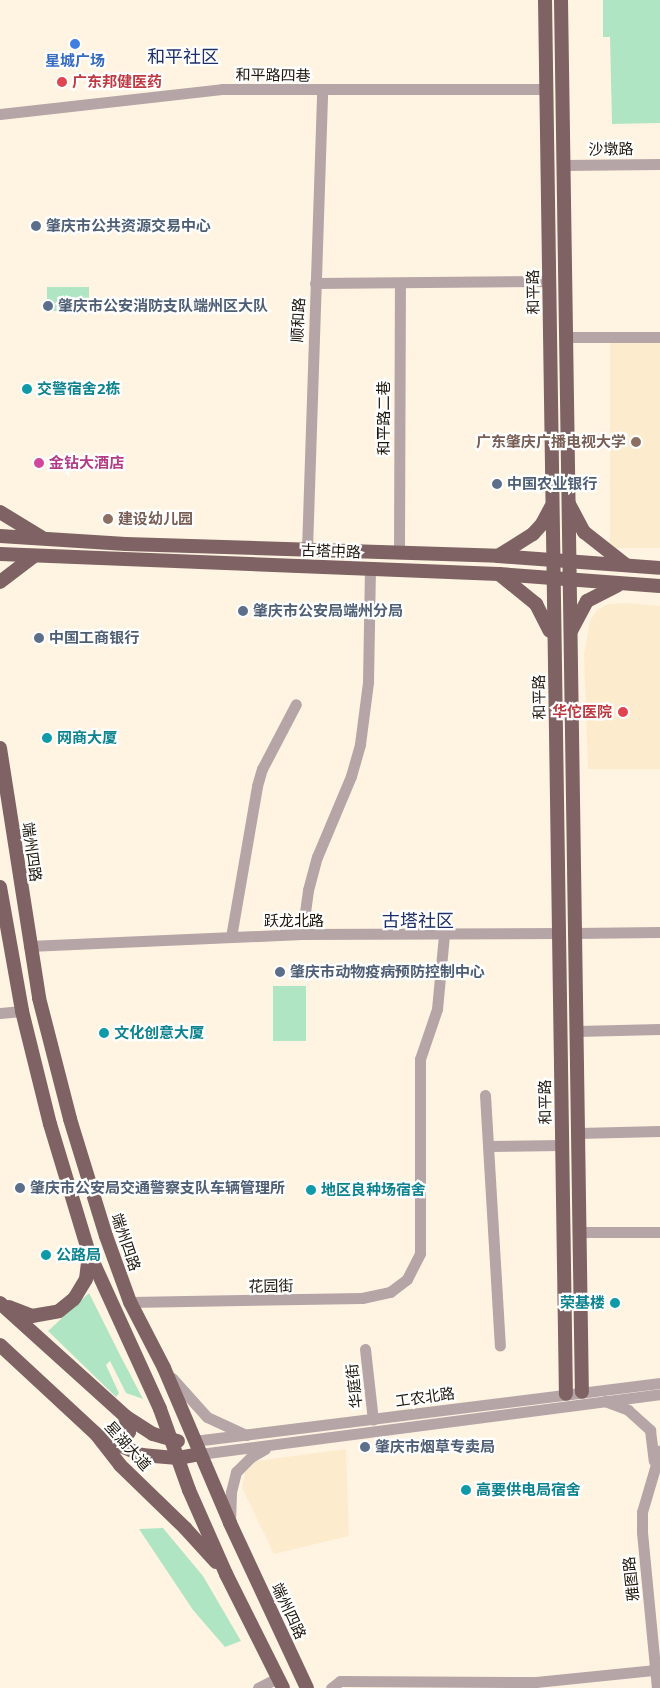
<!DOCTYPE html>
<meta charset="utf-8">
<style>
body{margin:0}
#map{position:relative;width:660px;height:1688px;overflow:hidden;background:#fff4e2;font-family:"Open Sans","Noto Sans SC",sans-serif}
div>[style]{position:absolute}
.built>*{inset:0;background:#fdebce;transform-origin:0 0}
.green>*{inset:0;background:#afe5c3;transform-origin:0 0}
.minor>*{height:11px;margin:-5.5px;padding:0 5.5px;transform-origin:5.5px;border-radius:5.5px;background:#b6a5a6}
.major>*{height:14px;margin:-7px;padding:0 7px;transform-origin:7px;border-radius:7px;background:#7f6364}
.dots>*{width:14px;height:14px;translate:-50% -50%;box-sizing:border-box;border:2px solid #fff;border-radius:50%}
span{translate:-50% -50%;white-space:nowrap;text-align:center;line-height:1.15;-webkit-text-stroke:4.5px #fff;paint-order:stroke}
.shop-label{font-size:15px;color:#366cbe;font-weight:700}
.street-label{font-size:15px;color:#1c160b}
.health-label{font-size:15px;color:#be3a42;font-weight:700}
.left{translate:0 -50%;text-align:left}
.right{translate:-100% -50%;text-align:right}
.service-label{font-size:15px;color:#4e5e75;font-weight:700}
.culture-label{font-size:15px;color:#0d838f;font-weight:700}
.education-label{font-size:15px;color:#785e54;font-weight:700}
.hotel-label{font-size:15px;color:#b23c85;font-weight:700}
.quarter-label{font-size:18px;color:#1e3067}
</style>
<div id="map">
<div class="built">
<div style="left:660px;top:336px;width:212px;height:50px;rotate:90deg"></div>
<div style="clip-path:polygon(628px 603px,660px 606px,660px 769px,588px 769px,584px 654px,590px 621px,597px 610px,608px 604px)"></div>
<div style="clip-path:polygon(346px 1449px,349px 1536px,274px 1554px,242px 1488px,245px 1472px,256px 1461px)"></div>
</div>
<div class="green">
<div style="clip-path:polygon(603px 0,660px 0,660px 123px,612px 124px,610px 37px,603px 37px)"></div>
<div style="left:47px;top:287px;width:42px;height:24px"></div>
<div style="left:273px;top:986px;width:33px;height:55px"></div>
<div style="clip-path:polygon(89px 1293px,119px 1353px,143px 1399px,126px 1393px,110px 1361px,106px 1365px,119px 1393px,116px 1397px,48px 1331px)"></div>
<div style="clip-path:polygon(163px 1528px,203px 1576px,241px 1641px,225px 1647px,193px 1610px,139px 1529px)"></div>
</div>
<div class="minor">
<div style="left:0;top:114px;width:223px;rotate:-6.4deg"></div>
<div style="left:222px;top:89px;width:324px"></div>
<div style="left:563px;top:165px;width:97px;rotate:-0.6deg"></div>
<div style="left:315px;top:283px;width:234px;rotate:-0.5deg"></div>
<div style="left:565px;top:337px;width:95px"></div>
<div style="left:307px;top:549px;width:458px;rotate:-88.1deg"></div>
<div style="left:399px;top:553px;width:270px;rotate:-89.8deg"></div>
<div style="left:575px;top:933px;width:85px;rotate:-0.7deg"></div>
<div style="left:302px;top:934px;width:44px;rotate:-82.2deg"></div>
<div style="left:308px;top:890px;width:34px;rotate:-75deg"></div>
<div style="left:317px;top:857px;width:88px;rotate:-67.2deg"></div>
<div style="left:351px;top:776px;width:33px;rotate:-74deg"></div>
<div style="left:360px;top:744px;width:63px;rotate:-82.6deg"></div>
<div style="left:368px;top:682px;width:113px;rotate:-89deg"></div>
<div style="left:231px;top:937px;width:153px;rotate:-80.2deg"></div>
<div style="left:257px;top:786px;width:18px;rotate:-74deg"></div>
<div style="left:262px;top:769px;width:73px;rotate:-62.4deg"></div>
<div style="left:29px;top:946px;width:273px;rotate:-2.5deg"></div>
<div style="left:302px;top:934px;width:258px;rotate:-0.2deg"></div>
<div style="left:0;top:1013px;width:22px;rotate:-5deg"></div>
<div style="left:577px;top:1031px;width:83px;rotate:-1.4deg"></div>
<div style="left:485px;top:1095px;width:251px;rotate:86.6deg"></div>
<div style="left:578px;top:1133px;width:82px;rotate:-1.4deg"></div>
<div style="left:488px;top:1146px;width:74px;rotate:-0.8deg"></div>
<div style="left:580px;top:1232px;width:80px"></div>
<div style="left:130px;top:1302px;width:232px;rotate:-1deg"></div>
<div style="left:362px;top:1298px;width:29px;rotate:-12deg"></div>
<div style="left:390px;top:1292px;width:21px;rotate:-37deg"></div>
<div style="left:407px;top:1279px;width:29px;rotate:-63deg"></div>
<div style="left:420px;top:1253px;width:194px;rotate:-90deg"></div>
<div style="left:420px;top:1059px;width:53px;rotate:-71.2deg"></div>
<div style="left:437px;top:1009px;width:74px;rotate:-84.6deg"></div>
<div style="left:365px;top:1349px;width:71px;rotate:83.6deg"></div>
<div style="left:172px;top:1378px;width:52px;rotate:48.1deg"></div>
<div style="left:207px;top:1417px;width:43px;rotate:24.8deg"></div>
<div style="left:605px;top:1401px;width:25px;rotate:21deg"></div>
<div style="left:628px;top:1410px;width:30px;rotate:42deg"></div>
<div style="left:650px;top:1430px;width:31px;rotate:83deg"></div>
<div style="left:194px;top:1441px;width:470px;rotate:-7.1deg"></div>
<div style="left:200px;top:1454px;width:464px;rotate:-7.4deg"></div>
<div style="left:230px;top:1522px;width:30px;rotate:-88deg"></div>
<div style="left:231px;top:1492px;width:21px;rotate:-76deg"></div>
<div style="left:236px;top:1472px;width:21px;rotate:-45deg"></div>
<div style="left:251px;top:1457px;width:16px;rotate:-30deg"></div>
<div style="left:258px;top:1688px;width:22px;rotate:-27deg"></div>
<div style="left:331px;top:1688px;width:11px;rotate:-38deg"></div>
<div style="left:340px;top:1681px;width:196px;rotate:0.3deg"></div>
<div style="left:536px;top:1682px;width:120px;rotate:-5.8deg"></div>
<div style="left:657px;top:1688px;width:157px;rotate:-95.5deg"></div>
<div style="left:642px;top:1532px;width:20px;rotate:-90deg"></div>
<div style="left:642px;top:1512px;width:64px;rotate:-73.6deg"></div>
</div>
<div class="major">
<div style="left:545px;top:0;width:1394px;rotate:89.14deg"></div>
<div style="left:561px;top:0;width:1392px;rotate:89.14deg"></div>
<div style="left:569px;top:504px;width:32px;rotate:62deg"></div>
<div style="left:584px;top:532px;width:53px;rotate:38.2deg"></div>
<div style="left:0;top:512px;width:48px;rotate:31.4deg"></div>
<div style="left:0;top:536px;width:126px;rotate:3.6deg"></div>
<div style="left:126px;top:544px;width:372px;rotate:1.8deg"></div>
<div style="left:498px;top:556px;width:162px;rotate:4.2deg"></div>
<div style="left:0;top:554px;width:499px;rotate:2.3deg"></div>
<div style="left:499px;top:574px;width:161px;rotate:4.3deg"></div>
<div style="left:498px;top:556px;width:41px;rotate:-32.2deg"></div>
<div style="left:533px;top:534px;width:13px;rotate:-48deg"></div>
<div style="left:542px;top:524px;width:19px;rotate:-62deg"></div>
<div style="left:499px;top:574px;width:48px;rotate:39deg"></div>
<div style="left:536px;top:604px;width:30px;rotate:63deg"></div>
<div style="left:0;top:582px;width:43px;rotate:-37.4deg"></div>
<div style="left:571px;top:631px;width:34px;rotate:-62deg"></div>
<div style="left:587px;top:601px;width:34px;rotate:-27deg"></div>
<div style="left:0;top:748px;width:253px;rotate:81.1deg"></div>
<div style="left:39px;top:998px;width:125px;rotate:75.6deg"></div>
<div style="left:70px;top:1119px;width:122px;rotate:72.9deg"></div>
<div style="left:106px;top:1236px;width:70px;rotate:70deg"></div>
<div style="left:130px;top:1302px;width:74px;rotate:62.7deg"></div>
<div style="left:164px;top:1368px;width:168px;rotate:66.9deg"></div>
<div style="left:230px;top:1523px;width:182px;rotate:65deg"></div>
<div style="left:0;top:887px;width:126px;rotate:79.9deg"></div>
<div style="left:22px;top:1011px;width:116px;rotate:76.1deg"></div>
<div style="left:50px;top:1124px;width:135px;rotate:73.2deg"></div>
<div style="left:89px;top:1253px;width:171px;rotate:65.5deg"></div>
<div style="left:160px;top:1409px;width:86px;rotate:70.3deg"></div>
<div style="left:189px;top:1490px;width:92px;rotate:66.2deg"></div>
<div style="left:226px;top:1574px;width:127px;rotate:63.4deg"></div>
<div style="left:0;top:1303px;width:169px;rotate:42.1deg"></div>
<div style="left:125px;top:1416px;width:33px;rotate:33deg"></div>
<div style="left:153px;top:1434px;width:26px;rotate:16deg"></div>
<div style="left:9px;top:1307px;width:25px;rotate:21deg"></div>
<div style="left:32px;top:1316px;width:27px;rotate:-10deg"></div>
<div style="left:59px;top:1311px;width:19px;rotate:-39deg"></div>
<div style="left:74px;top:1299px;width:23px;rotate:-59deg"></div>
<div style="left:86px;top:1279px;width:23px;rotate:-83deg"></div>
<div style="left:0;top:1345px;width:131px;rotate:42.8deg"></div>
<div style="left:96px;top:1434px;width:39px;rotate:52deg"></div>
<div style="left:120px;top:1465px;width:91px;rotate:44.1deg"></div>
<div style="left:185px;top:1528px;width:46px;rotate:47.6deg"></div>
<div style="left:100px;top:1437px;width:46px;rotate:23.2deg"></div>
<div style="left:142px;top:1455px;width:36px;rotate:5deg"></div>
<div style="left:178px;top:1458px;width:22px;rotate:-10deg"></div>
<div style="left:108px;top:1441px;width:15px;rotate:-4deg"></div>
<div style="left:123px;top:1440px;width:10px;rotate:-53deg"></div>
<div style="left:129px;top:1432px;width:16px;rotate:-104deg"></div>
</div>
<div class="dots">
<div style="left:75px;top:44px;background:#3f7fe0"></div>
<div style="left:62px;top:82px;background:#e0444e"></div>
<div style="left:36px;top:226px;background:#5c6f8a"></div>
<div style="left:48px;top:306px;background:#5c6f8a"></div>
<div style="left:27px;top:389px;background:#0f9aa8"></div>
<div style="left:636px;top:442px;background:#8d6e63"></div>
<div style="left:39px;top:463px;background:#d1479c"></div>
<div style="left:497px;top:484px;background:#5c6f8a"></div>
<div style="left:108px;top:519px;background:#8d6e63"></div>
<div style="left:243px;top:611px;background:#5c6f8a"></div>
<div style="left:39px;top:638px;background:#5c6f8a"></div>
<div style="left:623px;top:712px;background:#e0444e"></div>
<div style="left:47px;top:738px;background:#0f9aa8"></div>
<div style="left:280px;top:972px;background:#5c6f8a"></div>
<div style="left:104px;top:1033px;background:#0f9aa8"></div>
<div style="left:20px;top:1188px;background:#5c6f8a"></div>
<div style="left:311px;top:1190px;background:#0f9aa8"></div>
<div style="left:46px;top:1255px;background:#0f9aa8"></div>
<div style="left:615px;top:1303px;background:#0f9aa8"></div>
<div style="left:365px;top:1447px;background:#5c6f8a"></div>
<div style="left:466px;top:1490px;background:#0f9aa8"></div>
</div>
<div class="shop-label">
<span style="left:75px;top:61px">星城广场</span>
</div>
<div class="street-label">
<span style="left:273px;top:75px;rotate:1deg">和平路四巷</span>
<span style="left:611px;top:149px;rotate:-1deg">沙墩路</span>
<span style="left:533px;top:292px;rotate:-91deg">和平路</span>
<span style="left:298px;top:320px;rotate:-87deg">顺和路</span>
<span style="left:384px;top:418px;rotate:-90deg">和平路二巷</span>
<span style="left:331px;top:551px;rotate:2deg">古塔中路</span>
<span style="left:539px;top:697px;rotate:-91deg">和平路</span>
<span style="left:32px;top:852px;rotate:82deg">端州四路</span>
<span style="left:294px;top:921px">跃龙北路</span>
<span style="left:545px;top:1102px;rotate:-91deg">和平路</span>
<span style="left:126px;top:1242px;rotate:71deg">端州四路</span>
<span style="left:271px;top:1286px;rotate:-1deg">花园街</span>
<span style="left:354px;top:1386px;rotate:-96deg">华庭街</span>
<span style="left:425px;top:1397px;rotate:-8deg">工农北路</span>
<span style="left:128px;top:1446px;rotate:48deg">星湖大道</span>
<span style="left:631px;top:1579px;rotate:-96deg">雅图路</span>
<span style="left:289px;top:1611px;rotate:65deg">端州四路</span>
</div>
<div class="health-label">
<span class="left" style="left:72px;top:82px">广东邦健医药</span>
<span class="right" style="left:612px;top:712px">华佗医院</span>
</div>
<div class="service-label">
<span class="left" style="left:46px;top:226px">肇庆市公共资源交易中心</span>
<span class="left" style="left:58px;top:306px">肇庆市公安消防支队端州区大队</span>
<span class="left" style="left:507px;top:484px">中国农业银行</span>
<span class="left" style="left:253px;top:611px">肇庆市公安局端州分局</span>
<span class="left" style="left:49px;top:638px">中国工商银行</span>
<span class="left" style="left:290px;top:972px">肇庆市动物疫病预防控制中心</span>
<span class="left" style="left:30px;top:1188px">肇庆市公安局交通警察支队车辆管理所</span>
<span class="left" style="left:375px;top:1447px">肇庆市烟草专卖局</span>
</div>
<div class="culture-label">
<span class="left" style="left:37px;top:389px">交警宿舍2栋</span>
<span class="left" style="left:57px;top:738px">网商大厦</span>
<span class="left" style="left:114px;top:1033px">文化创意大厦</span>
<span class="left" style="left:321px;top:1190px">地区良种场宿舍</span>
<span class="left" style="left:56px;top:1255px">公路局</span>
<span class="right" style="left:605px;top:1303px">荣基楼</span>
<span class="left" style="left:476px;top:1490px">高要供电局宿舍</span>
</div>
<div class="education-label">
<span class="right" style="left:626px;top:442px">广东肇庆广播电视大学</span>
<span class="left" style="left:118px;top:519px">建设幼儿园</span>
</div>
<div class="hotel-label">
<span class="left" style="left:49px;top:463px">金钻大酒店</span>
</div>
<div class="quarter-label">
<span style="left:183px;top:56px">和平社区</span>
<span style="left:418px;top:920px">古塔社区</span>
</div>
</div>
